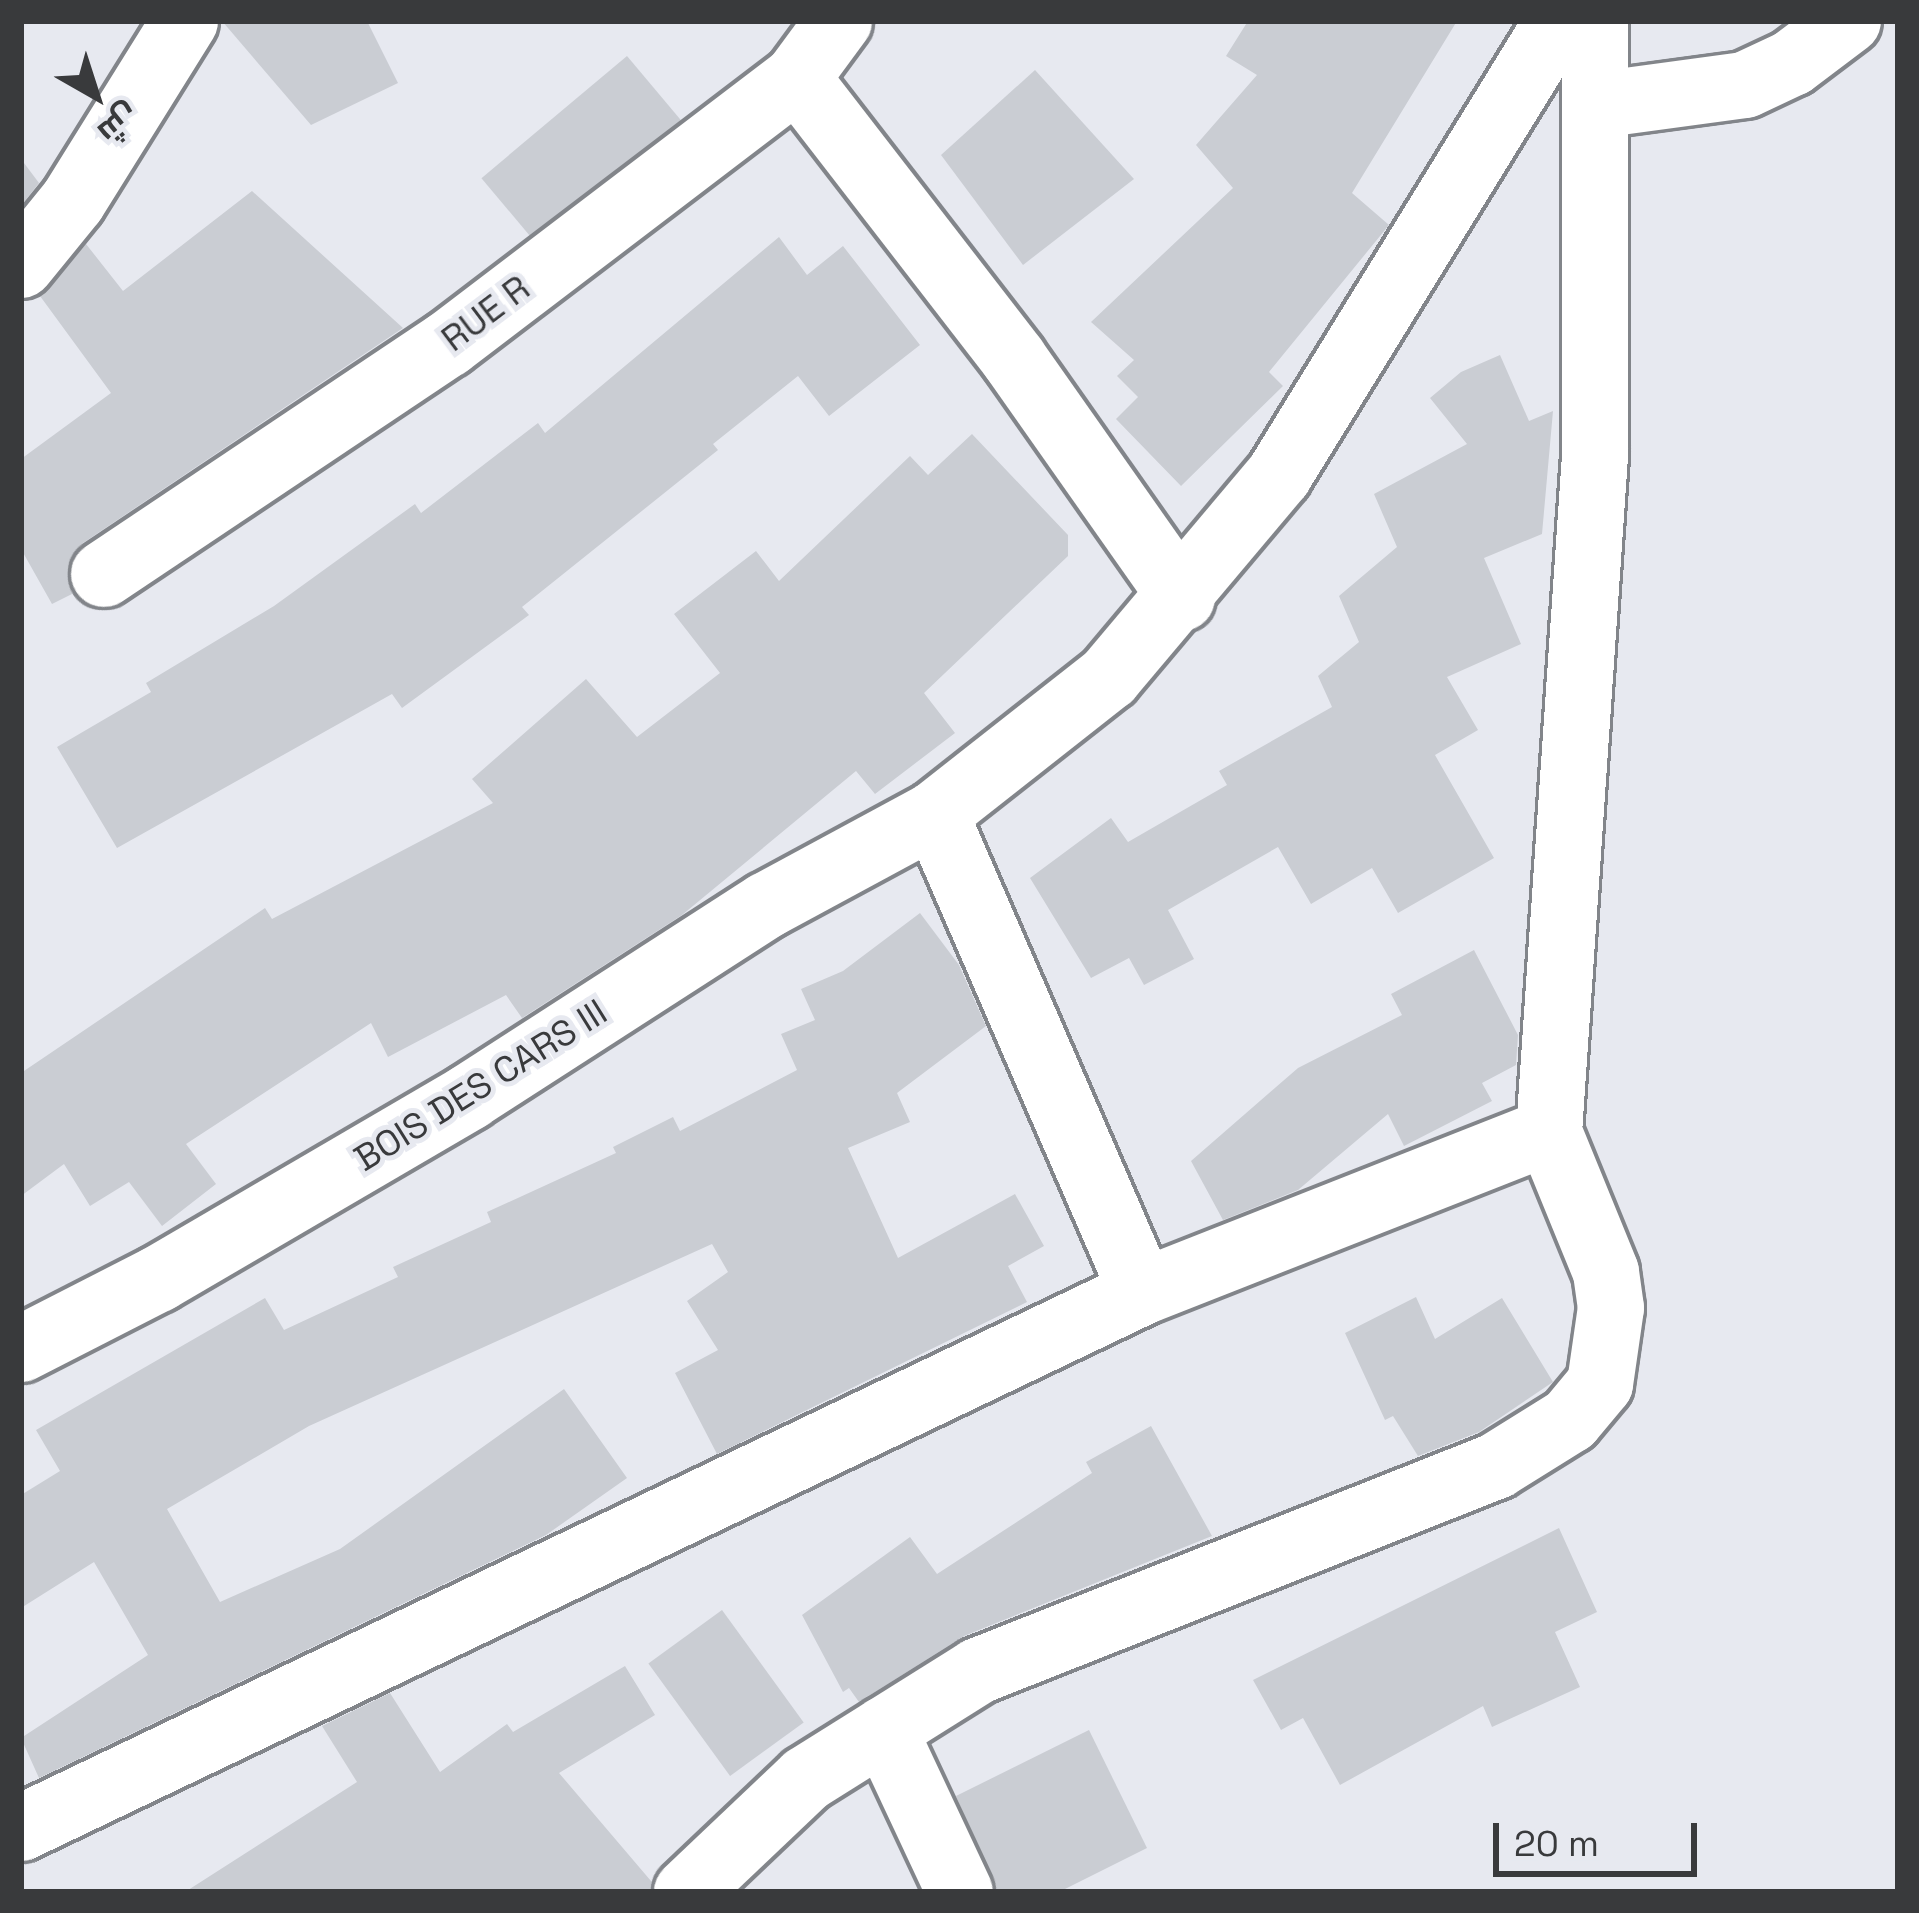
<!DOCTYPE html>
<meta charset="utf-8">
<style>
body{margin:0}
#map{position:relative;width:1919px;height:1913px;overflow:hidden;background:#e7e9f0;font-family:"Space Grotesk",Cairo,sans-serif}
div>[style]{position:absolute}
.building>*{inset:0;background:#cacdd3;transform-origin:0 0}
.roads{filter:drop-shadow(3px 0 #82858a) drop-shadow(-3px 0 #82858a) drop-shadow(0 3px #82858a) drop-shadow(0 -3px #82858a)}
.minor>*{height:66px;margin:-33px;padding:0 33px;transform-origin:33px;border-radius:33px;background:#fff}
span{translate:-50% -50%;white-space:nowrap;text-align:center;line-height:1.15;-webkit-text-stroke:10px #e7e9f0;paint-order:stroke}
.street-label{font-size:36px;color:#393a3c}
.frame{position:absolute;inset:0;border:24px solid #393a3c;pointer-events:none}
.north{position:absolute;left:36px;top:36px;width:120px;height:120px;-webkit-text-stroke:9px #e7e9f0;paint-order:stroke;rotate:141deg;font-size:33px;font-weight:700;line-height:48px;text-align:center;color:#393a3c}
.north::after{content:'';display:block;margin:auto;width:42px;height:54px;background:#393a3c;clip-path:polygon(50% 0,100% 100%,50% 72%,0 100%)}
.scale{position:absolute;left:1493px;top:1823px;width:204px;height:54px;box-sizing:border-box;border:6px solid #393a3c;border-top:0;padding-left:15px;font-size:36px;line-height:42px;white-space:nowrap;color:#393a3c;-webkit-text-stroke:9px #e7e9f0;paint-order:stroke}
</style>
<div id="map">
<div class="building">
<div style="clip-path:polygon(222px 21px,367px 21px,398px 83px,311px 125px)"></div>
<div style="clip-path:polygon(1248px 21px,1457px 21px,1352px 193px,1389px 225px,1269px 372px,1283px 386px,1181px 486px,1116px 419px,1138px 397px,1117px 376px,1134px 360px,1091px 322px,1233px 188px,1196px 145px,1257px 75px,1226px 56px)"></div>
<div style="left:627px;top:56px;width:84px;height:190px;rotate:50deg"></div>
<div style="clip-path:polygon(1035px 70px,1134px 179px,1023px 265px,941px 155px)"></div>
<div style="clip-path:polygon(21px 159px,39px 183px,21px 206px)"></div>
<div style="clip-path:polygon(252px 191px,403px 328px,83px 543px,70px 559px,72px 594px,52px 604px,21px 549px,21px 459px,111px 393px,40px 296px,86px 244px,123px 291px)"></div>
<div style="clip-path:polygon(779px 237px,807px 275px,843px 246px,920px 345px,829px 416px,798px 376px,713px 444px,718px 450px,522px 607px,529px 615px,402px 708px,392px 694px,117px 848px,57px 747px,151px 692px,146px 683px,274px 606px,415px 504px,421px 513px,538px 423px,545px 433px)"></div>
<div style="clip-path:polygon(1500px 355px,1529px 421px,1553px 411px,1542px 534px,1484px 558px,1521px 644px,1447px 677px,1478px 730px,1435px 755px,1494px 858px,1398px 913px,1372px 868px,1311px 904px,1278px 847px,1168px 910px,1194px 959px,1144px 985px,1129px 958px,1091px 978px,1030px 878px,1111px 818px,1128px 842px,1227px 785px,1219px 771px,1332px 707px,1318px 676px,1359px 642px,1339px 596px,1397px 547px,1374px 494px,1467px 444px,1430px 398px,1461px 372px)"></div>
<div style="clip-path:polygon(972px 434px,1068px 535px,1068px 556px,924px 693px,955px 733px,875px 794px,856px 771px,682px 915px,522px 1018px,506px 995px,388px 1057px,371px 1023px,186px 1144px,216px 1184px,162px 1226px,129px 1182px,90px 1206px,64px 1164px,21px 1196px,21px 1073px,265px 908px,272px 919px,493px 803px,472px 779px,586px 679px,637px 737px,720px 673px,674px 614px,756px 551px,779px 581px,910px 456px,928px 475px)"></div>
<div style="clip-path:polygon(920px 913px,959px 965px,986px 1026px,897px 1093px,910px 1122px,848px 1148px,898px 1258px,1015px 1194px,1044px 1246px,1008px 1266px,1027px 1302px,717px 1454px,675px 1373px,718px 1350px,687px 1301px,728px 1272px,712px 1244px,309px 1426px,167px 1509px,220px 1602px,340px 1549px,564px 1389px,627px 1478px,546px 1535px,39px 1778px,21px 1738px,148px 1655px,94px 1562px,21px 1608px,21px 1495px,60px 1471px,36px 1430px,265px 1298px,284px 1330px,398px 1277px,393px 1267px,491px 1222px,487px 1212px,616px 1153px,613px 1147px,673px 1117px,680px 1131px,797px 1070px,781px 1034px,815px 1020px,801px 989px,843px 971px)"></div>
<div style="clip-path:polygon(1474px 950px,1518px 1035px,1516px 1065px,1482px 1083px,1492px 1101px,1404px 1146px,1388px 1114px,1298px 1190px,1223px 1220px,1191px 1161px,1298px 1068px,1402px 1015px,1391px 994px)"></div>
<div style="clip-path:polygon(1416px 1297px,1435px 1339px,1502px 1298px,1553px 1382px,1479px 1432px,1418px 1456px,1393px 1416px,1385px 1420px,1345px 1333px)"></div>
<div style="clip-path:polygon(1151px 1426px,1212px 1536px,964px 1636px,859px 1702px,849px 1688px,843px 1692px,802px 1615px,910px 1537px,937px 1574px,1092px 1473px,1086px 1462px)"></div>
<div style="clip-path:polygon(1559px 1528px,1597px 1612px,1555px 1632px,1580px 1687px,1492px 1727px,1483px 1706px,1340px 1785px,1303px 1718px,1281px 1730px,1253px 1680px)"></div>
<div style="left:722px;top:1610px;width:139px;height:91px;rotate:54deg"></div>
<div style="clip-path:polygon(625px 1666px,655px 1715px,559px 1773px,651px 1881px,651px 1892px,185px 1892px,357px 1782px,322px 1726px,390px 1693px,440px 1772px,507px 1724px,513px 1732px)"></div>
<div style="clip-path:polygon(1089px 1730px,1147px 1848px,1059px 1892px,997px 1892px,956px 1796px)"></div>
</div>
<div class="roads">
<div class="minor">
<div style="left:797px;top:78px;width:355px;rotate:52.3deg"></div>
<div style="left:1014px;top:359px;width:292px;rotate:54.9deg"></div>
<div style="left:1597px;top:105px;width:149px;rotate:-7.7deg"></div>
<div style="left:1745px;top:85px;width:52px;rotate:-25.1deg"></div>
<div style="left:1792px;top:63px;width:70px;rotate:-36.9deg"></div>
<div style="left:21px;top:265px;width:82px;rotate:-50.9deg"></div>
<div style="left:73px;top:201px;width:212px;rotate:-58.1deg"></div>
<div style="left:104px;top:574px;width:414px;rotate:-33.8deg"></div>
<div style="left:448px;top:344px;width:439px;rotate:-37.3deg"></div>
<div style="left:797px;top:78px;width:71px;rotate:-53.6deg"></div>
<div style="left:935px;top:814px;width:521px;rotate:66.58deg"></div>
<div style="left:21px;top:1349px;width:154px;rotate:-27.1deg"></div>
<div style="left:158px;top:1279px;width:360px;rotate:-30.3deg"></div>
<div style="left:469px;top:1097px;width:354px;rotate:-32.8deg"></div>
<div style="left:767px;top:905px;width:191px;rotate:-28.4deg"></div>
<div style="left:935px;top:814px;width:221px;rotate:-38.2deg"></div>
<div style="left:1109px;top:677px;width:264px;rotate:-49.9deg"></div>
<div style="left:1279px;top:475px;width:533px;rotate:-58.43deg"></div>
<div style="left:884px;top:1730px;width:179px;rotate:64.9deg"></div>
<div style="left:21px;top:1828px;width:1243px;rotate:-25.55deg"></div>
<div style="left:1142px;top:1292px;width:437px;rotate:-21.5deg"></div>
<div style="left:687px;top:1892px;width:164px;rotate:-43.5deg"></div>
<div style="left:806px;top:1779px;width:203px;rotate:-32.1deg"></div>
<div style="left:978px;top:1671px;width:557px;rotate:-21.59deg"></div>
<div style="left:1496px;top:1466px;width:87px;rotate:-31.9deg"></div>
<div style="left:1570px;top:1420px;width:47px;rotate:-50.2deg"></div>
<div style="left:1600px;top:1384px;width:77px;rotate:-81.8deg"></div>
<div style="left:1611px;top:1308px;width:36px;rotate:-98deg"></div>
<div style="left:1606px;top:1272px;width:151px;rotate:-112.2deg"></div>
<div style="left:1549px;top:1132px;width:679px;rotate:-86.11deg"></div>
<div style="left:1595px;top:455px;width:434px;rotate:-90deg"></div>
</div>
</div>
<div class="street-label">
<span style="left:486px;top:314px;rotate:-37deg">RUE R</span>
<span style="left:481px;top:1086px;rotate:-32deg">BOIS DES CARS III</span>
</div>
<div class="frame"></div>
<div class="north">ش</div>
<div class="scale">20 m</div>
</div>
